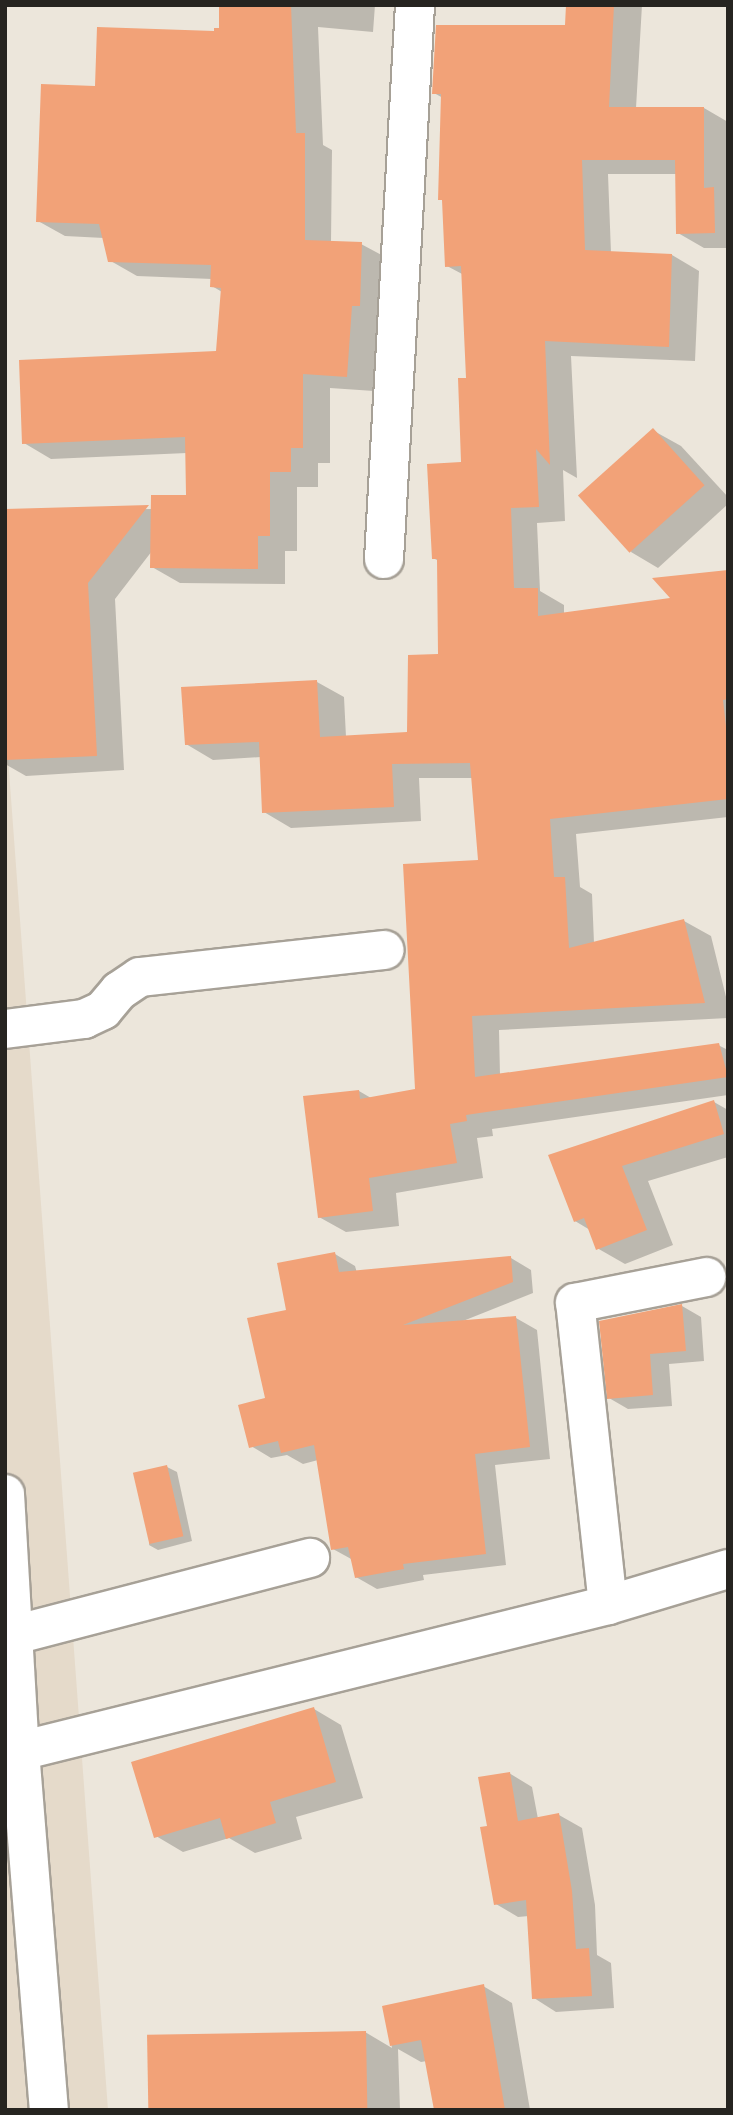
<!DOCTYPE html>
<style>
body{margin:0}
#map{position:relative;width:733px;height:2115px;overflow:hidden;background:#ece6db;font-family:Ubuntu,sans-serif}
div>[style]{position:absolute}
.built>*{inset:0;background:#e5daca}
.shadow>*{inset:0;background:#0003}
.building>*{inset:0;background:#f2a278;transform-origin:0 0}
.roads{filter:drop-shadow(2px 0 #a7a197) drop-shadow(-2px 0 #a7a197) drop-shadow(0 2px #a7a197) drop-shadow(0 -2px #a7a197)}
.minor>*{height:38px;margin:-19px;padding:0 19px;transform-origin:19px;border-radius:19px;background:#fff}
span{translate:-50% -50%;white-space:nowrap;text-align:center;line-height:1.15;-webkit-text-stroke:5px #ece6db;paint-order:stroke}
.frame{position:absolute;inset:0;border:7px solid #262420;pointer-events:none}
</style>
<div id="map">
<div class="built">
<div style="clip-path:polygon(5px 717px,108px 2110px,5px 2110px)"></div>
</div>
<div class="shadow">
<div style="clip-path:polygon(221px 5px,375px 5px,373px 32px,318px 27px,323px 145px,332px 150px,331px 243px,361px 244px,389px 259px,379px 320px,374px 391px,330px 388px,330px 463px,318px 463px,318px 487px,297px 487px,297px 551px,285px 551px,285px 584px,180px 583px,152px 567px,152px 551px,115px 599px,124px 770px,26px 776px,5px 764px,5px 511px,153px 509px,187px 497px,187px 453px,51px 459px,24px 443px,217px 352px,222px 292px,212px 286px,212px 279px,137px 276px,109px 260px,104px 238px,65px 236px,38px 221px,97px 88px,221px 30px)"></div>
<div style="clip-path:polygon(567px 5px,642px 5px,636px 108px,704px 108px,728px 122px,728px 248px,704px 248px,678px 233px,677px 174px,608px 174px,611px 253px,672px 255px,699px 271px,695px 361px,571px 356px,577px 478px,563px 470px,565px 521px,537px 523px,540px 591px,564px 605px,564px 614px,673px 599px,728px 572px,728px 817px,576px 834px,580px 887px,592px 894px,594px 943px,684px 921px,711px 936px,728px 1005px,728px 1018px,499px 1030px,500px 1075px,718px 1045px,728px 1050px,728px 1095px,492px 1129px,493px 1136px,477px 1138px,483px 1178px,396px 1193px,399px 1226px,346px 1232px,319px 1217px,359px 1091px,371px 1098px,417px 1090px,480px 861px,473px 778px,419px 778px,421px 821px,291px 828px,264px 812px,261px 757px,213px 760px,186px 744px,317px 682px,344px 697px,346px 737px,409px 734px,440px 656px,439px 561px,433px 558px,463px 464px,468px 380px,464px 275px,447px 266px,443px 98px,434px 93px,566px 27px)"></div>
<div style="clip-path:polygon(654px 431px,681px 446px,728px 497px,728px 504px,658px 568px,631px 552px)"></div>
<div style="clip-path:polygon(714px 1102px,728px 1110px,728px 1157px,648px 1181px,673px 1245px,625px 1264px,597px 1248px,590px 1230px,575px 1221px,550px 1156px)"></div>
<div style="clip-path:polygon(335px 1254px,355px 1266px,357px 1273px,511px 1258px,531px 1270px,533px 1293px,463px 1321px,516px 1318px,537px 1330px,550px 1459px,495px 1465px,506px 1565px,423px 1575px,424px 1580px,377px 1589px,356px 1577px,353px 1560px,333px 1549px,318px 1460px,303px 1464px,287px 1455px,271px 1458px,251px 1446px,267px 1399px,288px 1311px)"></div>
<div style="clip-path:polygon(682px 1306px,701px 1317px,704px 1361px,669px 1364px,672px 1406px,628px 1409px,609px 1398px)"></div>
<div style="clip-path:polygon(167px 1467px,177px 1472px,192px 1541px,158px 1550px,149px 1545px)"></div>
<div style="clip-path:polygon(314px 1709px,341px 1725px,363px 1798px,296px 1817px,302px 1839px,255px 1853px,229px 1838px,183px 1852px,156px 1836px)"></div>
<div style="clip-path:polygon(509px 1773px,532px 1787px,538px 1819px,559px 1815px,582px 1828px,595px 1905px,597px 1955px,611px 1963px,614px 2008px,556px 2012px,534px 1998px,529px 1916px,518px 1917px,496px 1904px,489px 1828px)"></div>
<div style="clip-path:polygon(483px 1986px,512px 2003px,530px 2110px,436px 2110px,427px 2061px,421px 2062px,398px 2049px,400px 2110px,151px 2110px,365px 2032px,392px 2048px,384px 2007px)"></div>
</div>
<div class="building">
<div style="clip-path:polygon(219px 5px,291px 5px,296px 133px,305px 133px,305px 240px,362px 242px,360px 306px,352px 306px,347px 377px,303px 374px,303px 448px,291px 448px,291px 472px,270px 472px,270px 536px,258px 536px,258px 569px,150px 568px,151px 495px,186px 495px,185px 437px,22px 444px,19px 360px,216px 351px,221px 288px,210px 287px,211px 265px,108px 262px,99px 224px,36px 222px,41px 84px,95px 86px,97px 27px,214px 31px,214px 28px,219px 28px)"></div>
<div style="clip-path:polygon(566px 5px,614px 5px,609px 107px,704px 107px,704px 188px,714px 187px,715px 233px,676px 234px,675px 160px,582px 160px,585px 250px,672px 254px,669px 347px,545px 341px,550px 465px,536px 449px,539px 507px,511px 508px,514px 588px,538px 588px,538px 616px,670px 598px,652px 578px,728px 570px,728px 699px,723px 700px,728px 744px,728px 799px,550px 819px,554px 877px,565px 877px,569px 948px,684px 919px,705px 1003px,472px 1016px,475px 1077px,719px 1043px,728px 1077px,466px 1115px,467px 1121px,450px 1124px,457px 1163px,369px 1178px,373px 1211px,318px 1218px,303px 1096px,359px 1090px,360px 1099px,415px 1089px,403px 864px,478px 860px,470px 763px,392px 764px,394px 807px,262px 813px,259px 742px,185px 745px,181px 687px,317px 680px,320px 737px,407px 732px,408px 655px,438px 654px,437px 559px,432px 559px,427px 464px,461px 462px,458px 378px,466px 378px,461px 266px,445px 267px,442px 200px,438px 200px,441px 94px,432px 94px,436px 25px,565px 25px)"></div>
<div style="left:653px;top:428px;width:77px;height:101px;rotate:48deg"></div>
<div style="clip-path:polygon(149px 505px,88px 583px,97px 756px,5px 760px,5px 509px)"></div>
<div style="clip-path:polygon(714px 1100px,724px 1134px,622px 1166px,647px 1230px,596px 1250px,584px 1218px,574px 1222px,548px 1155px)"></div>
<div style="clip-path:polygon(335px 1252px,339px 1272px,511px 1256px,513px 1282px,403px 1325px,516px 1316px,530px 1447px,475px 1454px,486px 1554px,403px 1564px,404px 1569px,355px 1578px,348px 1547px,331px 1550px,314px 1445px,281px 1453px,278px 1441px,249px 1448px,238px 1405px,265px 1398px,247px 1318px,286px 1310px,277px 1263px)"></div>
<div style="clip-path:polygon(682px 1304px,686px 1351px,650px 1354px,653px 1395px,607px 1399px,599px 1321px)"></div>
<div style="left:167px;top:1465px;width:73px;height:35px;rotate:77deg"></div>
<div style="clip-path:polygon(314px 1707px,336px 1782px,270px 1802px,276px 1823px,226px 1839px,220px 1818px,154px 1838px,131px 1762px)"></div>
<div style="clip-path:polygon(510px 1772px,518px 1821px,559px 1813px,572px 1891px,576px 1949px,589px 1948px,592px 1996px,532px 1999px,526px 1900px,494px 1905px,480px 1827px,487px 1826px,478px 1777px)"></div>
<div style="clip-path:polygon(484px 1984px,505px 2110px,434px 2110px,421px 2040px,390px 2046px,382px 2006px)"></div>
<div style="left:366px;top:2031px;width:79px;height:219px;rotate:89deg"></div>
</div>
<div class="roads">
<div class="minor">
<div style="left:384px;top:559px;width:555px;rotate:-86.8deg"></div>
<div style="left:5px;top:1029px;width:80px;rotate:-7.2deg"></div>
<div style="left:84px;top:1019px;width:21px;rotate:-25deg"></div>
<div style="left:103px;top:1010px;width:25px;rotate:-50deg"></div>
<div style="left:119px;top:991px;width:25px;rotate:-34deg"></div>
<div style="left:140px;top:977px;width:246px;rotate:-6.3deg"></div>
<div style="left:5px;top:1494px;width:257px;rotate:86.7deg"></div>
<div style="left:20px;top:1751px;width:360px;rotate:85.4deg"></div>
<div style="left:608px;top:1605px;width:304px;rotate:-96.2deg"></div>
<div style="left:575px;top:1303px;width:134px;rotate:-11.2deg"></div>
<div style="left:14px;top:1635px;width:306px;rotate:-14.6deg"></div>
<div style="left:20px;top:1751px;width:606px;rotate:-13.94deg"></div>
<div style="left:608px;top:1605px;width:125px;rotate:-16.7deg"></div>
</div>
</div>
<div class="frame"></div>
</div>
